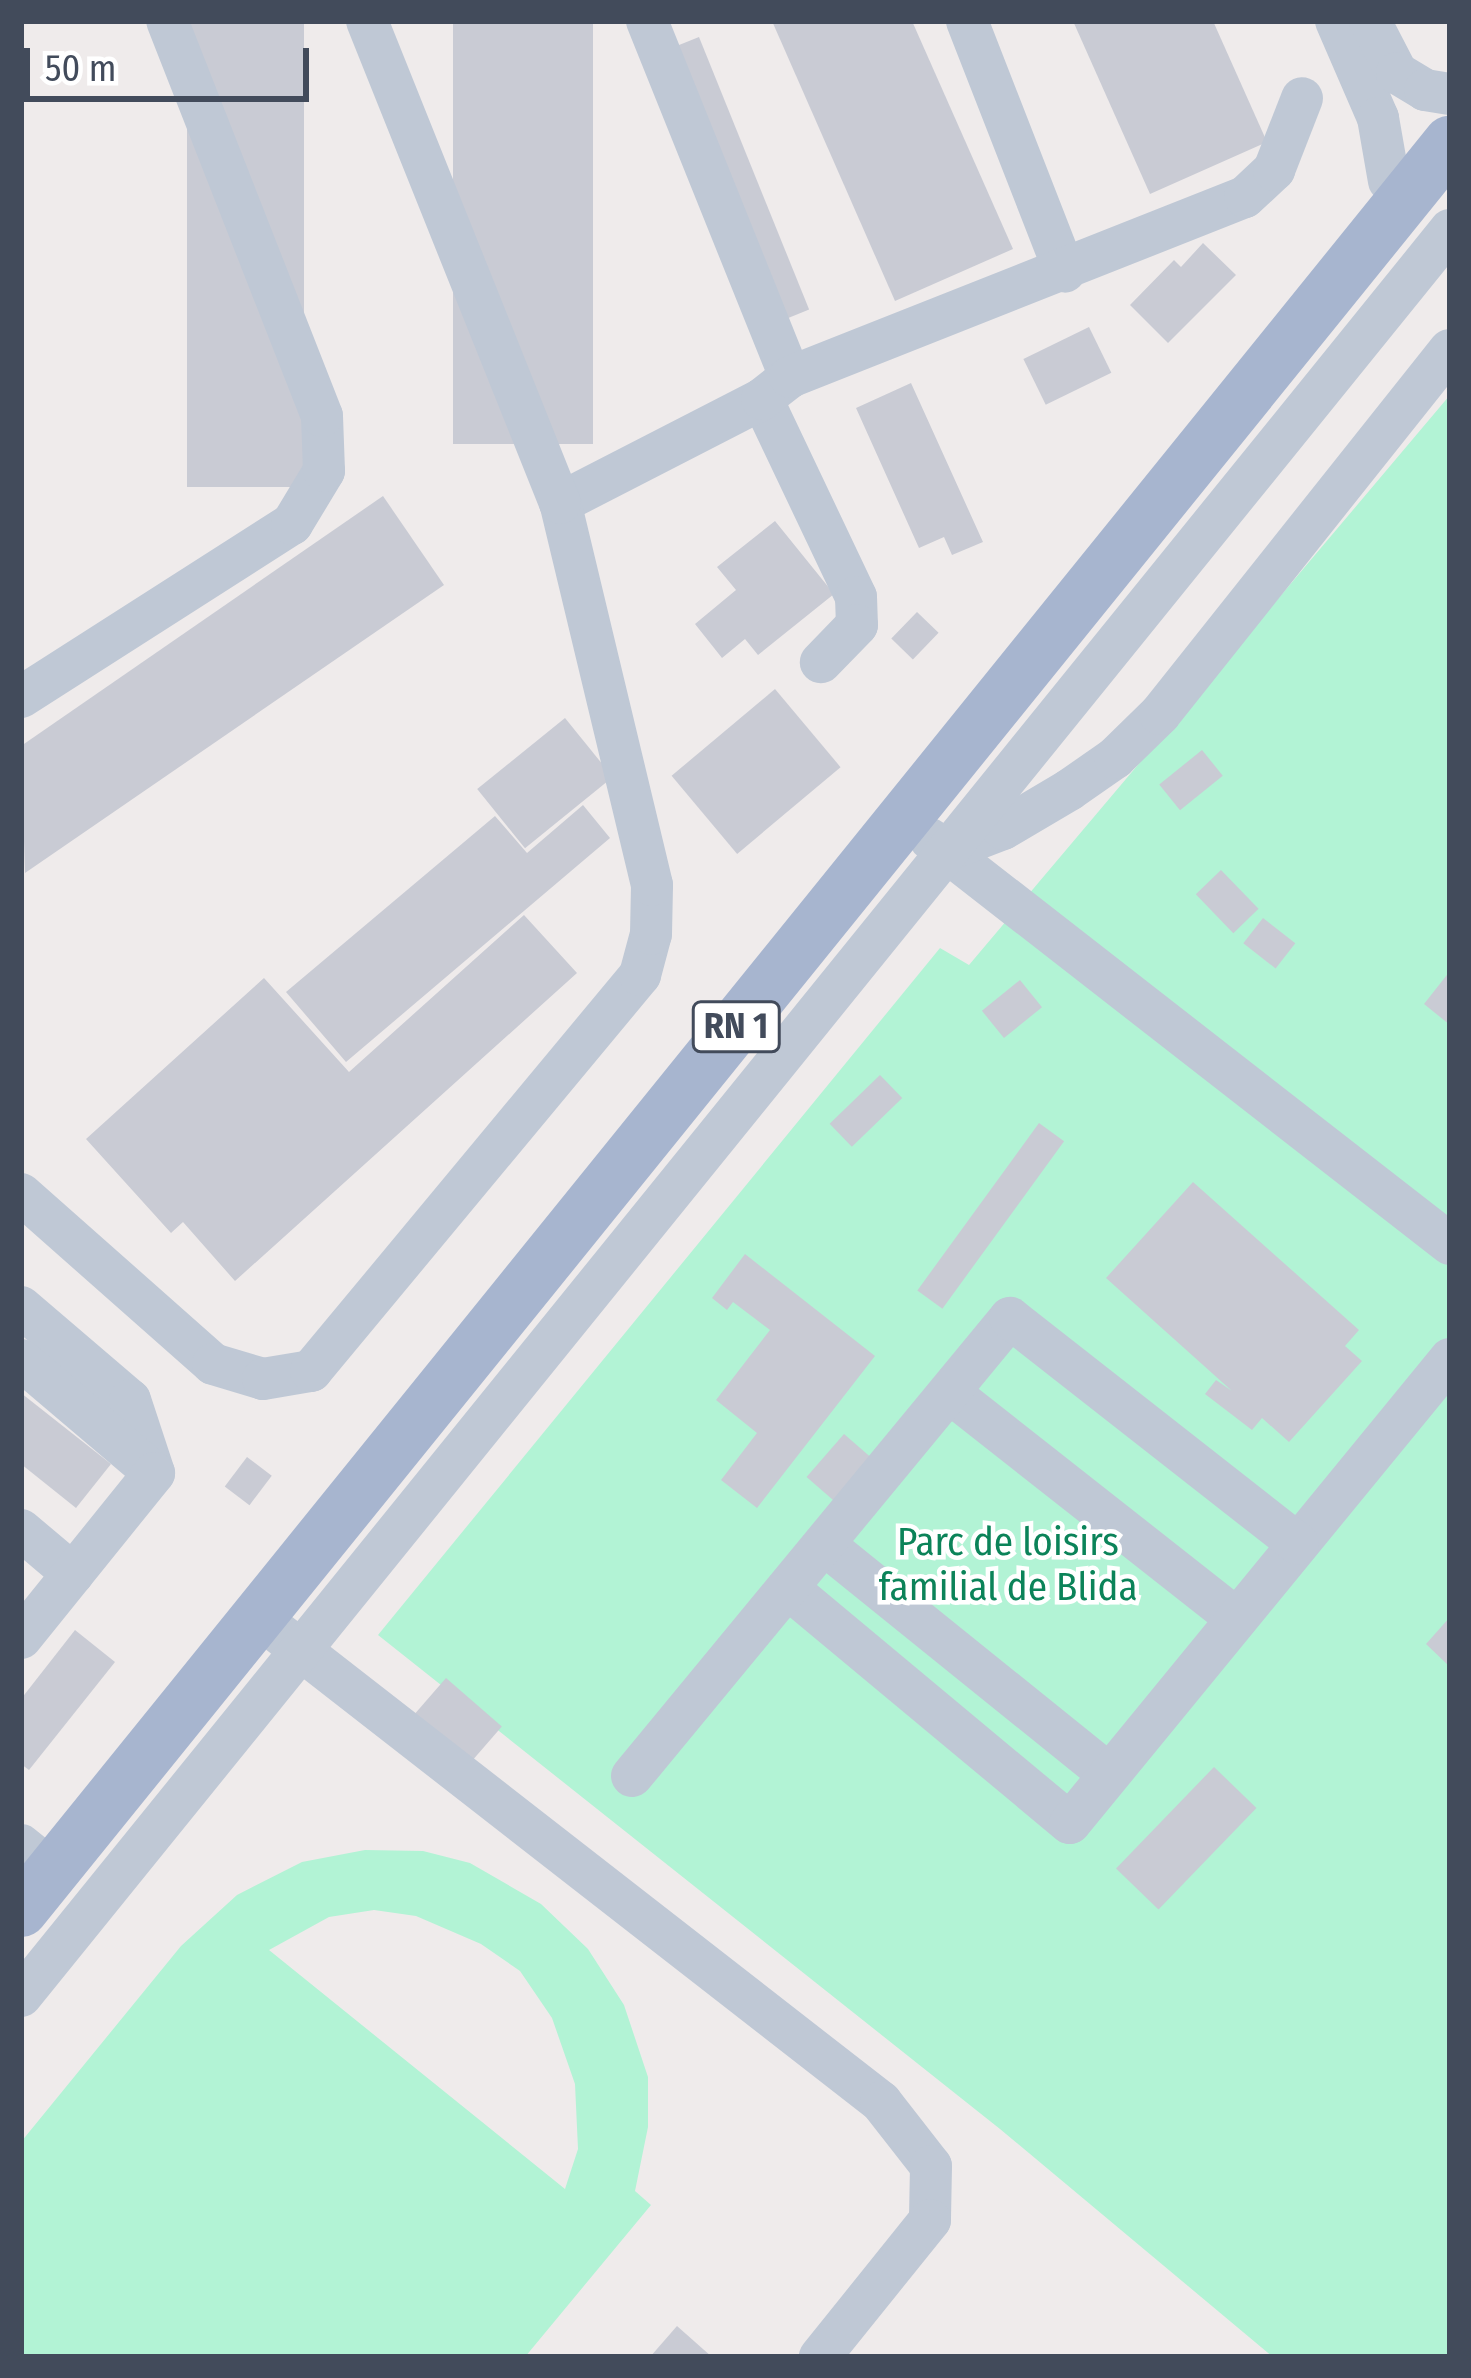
<!DOCTYPE html>
<style>
body{margin:0}
#map{position:relative;width:1471px;height:2378px;overflow:hidden;background:#efebeb;font-family:"Fira Sans Condensed",sans-serif}
div>[style]{position:absolute}
.green>*{inset:0;background:#b2f3d5}
.building>*{inset:0;background:#c9cbd4;transform-origin:0 0}
.minor>*{height:42px;margin:-21px;padding:0 21px;transform-origin:21px;border-radius:21px;background:#bfc8d5}
.major>*{height:54px;margin:-27px;padding:0 27px;transform-origin:27px;border-radius:27px;background:#a7b5cf}
span{translate:-50% -50%;white-space:nowrap;text-align:center;line-height:1.15;-webkit-text-stroke:9px #fff;paint-order:stroke}
.shield-label span{padding:3px 9px;background:#fff;border:3px solid;border-radius:9px;-webkit-text-stroke-width:0}
.shield-label{font-size:36px;color:#424b5b;font-weight:700}
.park-label{font-size:39px;color:#0b8359}
.frame{position:absolute;inset:0;border:24px solid #424b5b;pointer-events:none}
.scale{position:absolute;left:24px;top:48px;width:285px;height:54px;box-sizing:border-box;border:6px solid #424b5b;border-top:0;padding-left:15px;font-size:36px;line-height:42px;white-space:nowrap;color:#424b5b;-webkit-text-stroke:9px #fff;paint-order:stroke}
</style>
<div id="map">
<div class="green">
<div style="clip-path:polygon(1450px 395px,1450px 2357px,1273px 2357px,1000px 2129px,378px 1635px,940px 948px,969px 965px)"></div>
<div style="clip-path:polygon(evenodd,365px 1850px,423px 1851px,470px 1863px,541px 1904px,588px 1949px,624px 2005px,648px 2077px,648px 2127px,635px 2191px,651px 2205px,525px 2357px,21px 2357px,21px 2142px,181px 1946px,237px 1895px,302px 1862px,365px 1850px,374px 1910px,416px 1916px,481px 1944px,520px 1971px,552px 2018px,575px 2084px,578px 2149px,565px 2189px,269px 1950px,329px 1917px,374px 1910px)"></div>
</div>
<div class="building">
<div style="left:187px;top:21px;width:117px;height:466px"></div>
<div style="left:453px;top:21px;width:140px;height:423px"></div>
<div style="clip-path:polygon(772px 21px,912px 21px,1013px 249px,895px 301px)"></div>
<div style="clip-path:polygon(1073px 21px,1213px 21px,1267px 142px,1150px 194px)"></div>
<div style="left:699px;top:37px;width:294px;height:49px;rotate:68deg"></div>
<div style="clip-path:polygon(1203px 243px,1236px 275px,1168px 343px,1130px 305px,1174px 260px,1181px 267px)"></div>
<div style="left:1089px;top:327px;width:51px;height:73px;rotate:64deg"></div>
<div style="clip-path:polygon(911px 383px,983px 542px,952px 555px,944px 537px,919px 548px,856px 408px)"></div>
<div style="clip-path:polygon(383px 496px,444px 585px,25px 873px,21px 746px)"></div>
<div style="clip-path:polygon(775px 521px,834px 594px,758px 655px,745px 639px,722px 658px,695px 624px,736px 590px,717px 567px)"></div>
<div style="left:917px;top:612px;width:30px;height:37px;rotate:44deg"></div>
<div style="left:775px;top:689px;width:102px;height:135px;rotate:50deg"></div>
<div style="left:565px;top:718px;width:76px;height:113px;rotate:51deg"></div>
<div style="left:1202px;top:750px;width:33px;height:55px;rotate:51deg"></div>
<div style="clip-path:polygon(583px 805px,610px 838px,346px 1062px,286px 992px,495px 816px,527px 853px)"></div>
<div style="left:1221px;top:870px;width:54px;height:35px;rotate:46deg"></div>
<div style="clip-path:polygon(524px 915px,577px 973px,235px 1281px,183px 1222px,171px 1233px,86px 1139px,264px 978px,349px 1072px)"></div>
<div style="left:1263px;top:918px;width:41px;height:32px;rotate:38deg"></div>
<div style="clip-path:polygon(1450px 971px,1450px 1025px,1424px 1004px)"></div>
<div style="left:1020px;top:980px;width:35px;height:49px;rotate:51deg"></div>
<div style="left:880px;top:1075px;width:32px;height:70px;rotate:46deg"></div>
<div style="left:1039px;top:1123px;width:31px;height:207px;rotate:36deg"></div>
<div style="clip-path:polygon(1193px 1182px,1359px 1330px,1345px 1346px,1362px 1361px,1289px 1442px,1262px 1418px,1252px 1430px,1205px 1394px,1216px 1380px,1232px 1391px,1106px 1278px)"></div>
<div style="clip-path:polygon(745px 1254px,875px 1356px,757px 1508px,721px 1480px,757px 1433px,716px 1400px,770px 1330px,733px 1302px,727px 1310px,712px 1298px)"></div>
<div style="clip-path:polygon(21px 1393px,111px 1464px,76px 1508px,21px 1464px)"></div>
<div style="left:844px;top:1434px;width:45px;height:57px;rotate:41deg"></div>
<div style="left:247px;top:1457px;width:31px;height:37px;rotate:37deg"></div>
<div style="clip-path:polygon(1450px 1617px,1450px 1667px,1426px 1644px)"></div>
<div style="clip-path:polygon(75px 1630px,115px 1662px,29px 1770px,21px 1764px,21px 1699px)"></div>
<div style="left:446px;top:1678px;width:74px;height:47px;rotate:41deg"></div>
<div style="left:1214px;top:1767px;width:59px;height:141px;rotate:44deg"></div>
<div style="clip-path:polygon(677px 2326px,712px 2357px,650px 2357px)"></div>
</div>
<div class="minor">
<div style="left:647px;top:21px;width:384px;rotate:68.1deg"></div>
<div style="left:967px;top:21px;width:269px;rotate:68.7deg"></div>
<div style="left:1336px;top:21px;width:106px;rotate:66.6deg"></div>
<div style="left:1378px;top:118px;width:64px;rotate:80.1deg"></div>
<div style="left:1370px;top:21px;width:59px;rotate:62.6deg"></div>
<div style="left:1397px;top:73px;width:33px;rotate:31deg"></div>
<div style="left:1425px;top:90px;width:25px;rotate:9deg"></div>
<div style="left:762px;top:399px;width:219px;rotate:64.6deg"></div>
<div style="left:856px;top:597px;width:28px;rotate:88deg"></div>
<div style="left:857px;top:625px;width:52px;rotate:134.2deg"></div>
<div style="left:560px;top:503px;width:227px;rotate:-27.2deg"></div>
<div style="left:762px;top:399px;width:36px;rotate:-38deg"></div>
<div style="left:790px;top:377px;width:489px;rotate:-21.6deg"></div>
<div style="left:1245px;top:197px;width:40px;rotate:-43deg"></div>
<div style="left:1274px;top:170px;width:77px;rotate:-68.7deg"></div>
<div style="left:21px;top:697px;width:322px;rotate:-32.6deg"></div>
<div style="left:292px;top:524px;width:62px;rotate:-58.9deg"></div>
<div style="left:324px;top:471px;width:55px;rotate:-92.1deg"></div>
<div style="left:322px;top:416px;width:424px;rotate:-111.4deg"></div>
<div style="left:930px;top:839px;width:659px;rotate:37.91deg"></div>
<div style="left:953px;top:848px;width:53px;rotate:-20.8deg"></div>
<div style="left:1003px;top:829px;width:77px;rotate:-30.6deg"></div>
<div style="left:1069px;top:790px;width:56px;rotate:-34.8deg"></div>
<div style="left:1115px;top:758px;width:63px;rotate:-44.4deg"></div>
<div style="left:1160px;top:714px;width:465px;rotate:-51.5deg"></div>
<div style="left:21px;top:1194px;width:256px;rotate:41.5deg"></div>
<div style="left:213px;top:1364px;width:52px;rotate:16.7deg"></div>
<div style="left:263px;top:1379px;width:49px;rotate:-9.5deg"></div>
<div style="left:311px;top:1371px;width:515px;rotate:-50.28deg"></div>
<div style="left:640px;top:975px;width:42px;rotate:-75deg"></div>
<div style="left:651px;top:934px;width:49px;rotate:-88.8deg"></div>
<div style="left:652px;top:885px;width:393px;rotate:-103.5deg"></div>
<div style="left:560px;top:503px;width:519px;rotate:-111.82deg"></div>
<div style="left:21px;top:1307px;width:143px;rotate:40.5deg"></div>
<div style="left:130px;top:1400px;width:77px;rotate:71.8deg"></div>
<div style="left:21px;top:1360px;width:173px;rotate:40.3deg"></div>
<div style="left:950px;top:1393px;width:365px;rotate:38.2deg"></div>
<div style="left:21px;top:1530px;width:68px;rotate:40.2deg"></div>
<div style="left:826px;top:1546px;width:363px;rotate:38.9deg"></div>
<div style="left:790px;top:1590px;width:364px;rotate:39.8deg"></div>
<div style="left:1070px;top:1823px;width:600px;rotate:-50.68deg"></div>
<div style="left:280px;top:1634px;width:762px;rotate:37.91deg"></div>
<div style="left:881px;top:2102px;width:81px;rotate:52deg"></div>
<div style="left:931px;top:2166px;width:54px;rotate:91.1deg"></div>
<div style="left:930px;top:2220px;width:176px;rotate:128.8deg"></div>
<div style="left:21px;top:1638px;width:212px;rotate:-51.1deg"></div>
<div style="left:632px;top:1776px;width:594px;rotate:-50.47deg"></div>
<div style="left:1010px;top:1318px;width:366px;rotate:38.1deg"></div>
<div style="left:21px;top:1845px;width:14px;rotate:39deg"></div>
<div style="left:21px;top:1996px;width:2272px;rotate:-51.02deg"></div>
</div>
<div class="major">
<div style="left:21px;top:1910px;width:2273px;rotate:-51.04deg"></div>
</div>
<div class="shield-label">
<span style="left:736px;top:1027px">RN 1</span>
</div>
<div class="park-label">
<span style="left:1008px;top:1565px">Parc de loisirs<br>familial de Blida</span>
</div>
<div class="frame"></div>
<div class="scale">50 m</div>
</div>
